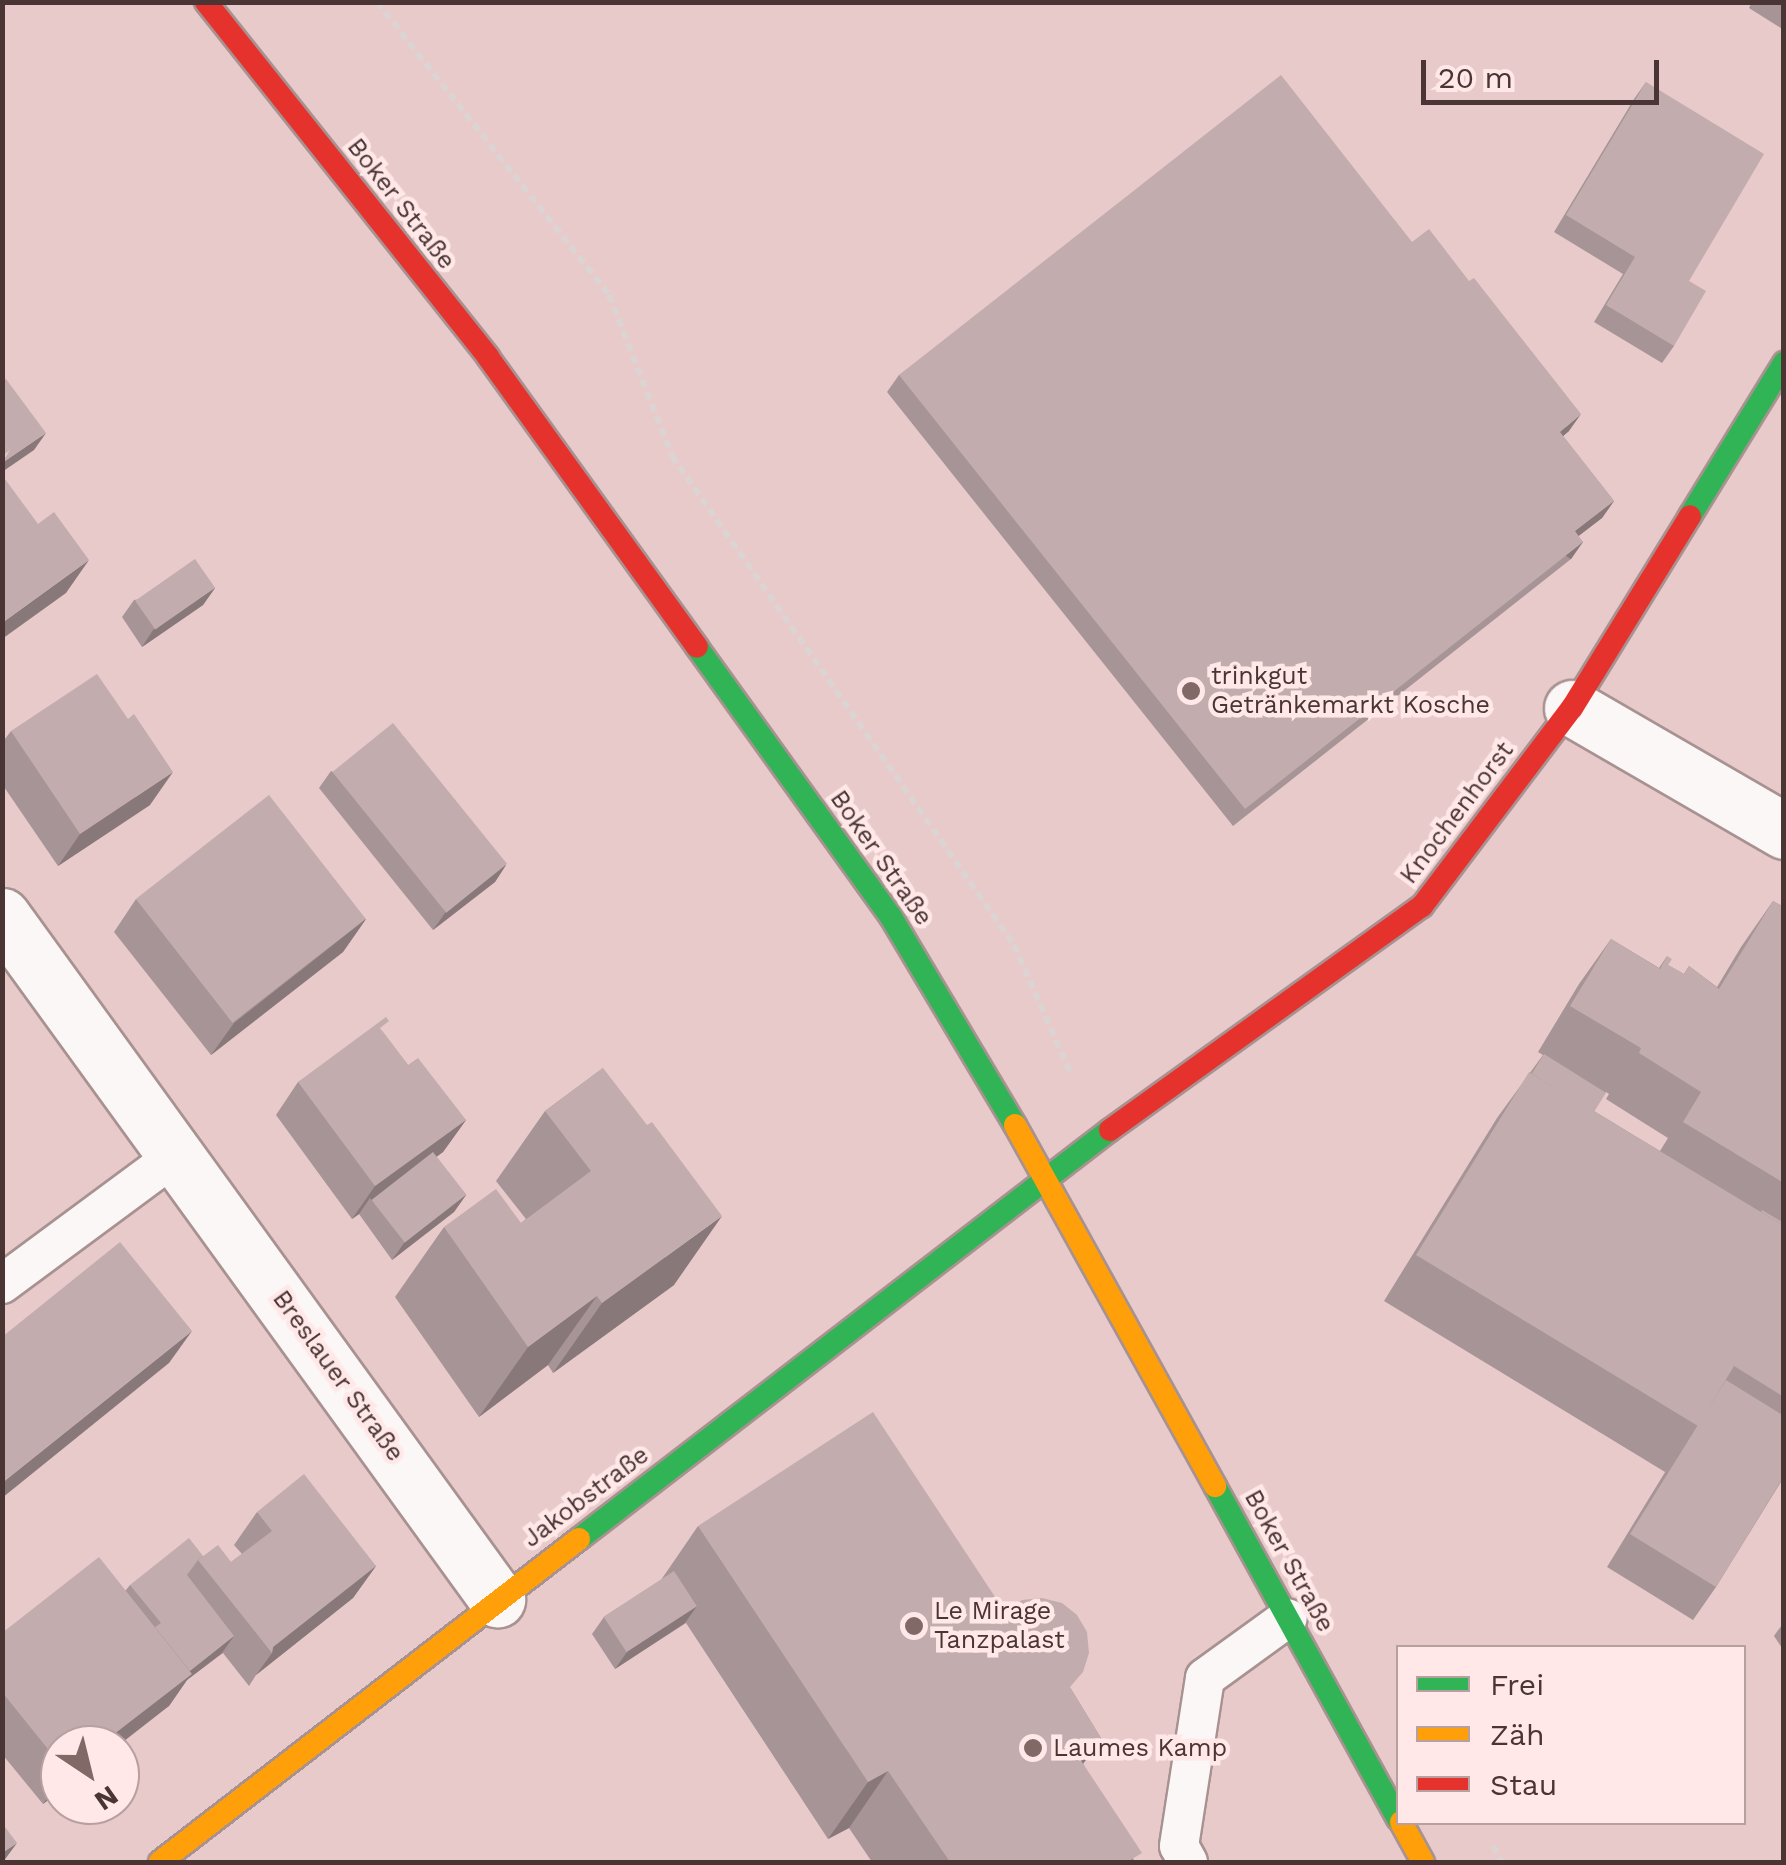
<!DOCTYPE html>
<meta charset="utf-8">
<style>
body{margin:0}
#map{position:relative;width:1786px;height:1865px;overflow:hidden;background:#e7cac9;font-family:"Work Sans",sans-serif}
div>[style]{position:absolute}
.path>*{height:6px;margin-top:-3px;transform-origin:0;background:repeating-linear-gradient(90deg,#dcd3d3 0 8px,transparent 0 13px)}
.roads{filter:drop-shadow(2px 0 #a89291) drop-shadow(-2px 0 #a89291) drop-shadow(0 2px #a89291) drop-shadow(0 -2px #a89291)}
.lane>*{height:38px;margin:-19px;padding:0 19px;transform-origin:19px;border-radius:19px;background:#fbf7f7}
.street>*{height:55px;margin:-27.5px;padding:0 27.5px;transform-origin:27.5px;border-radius:27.5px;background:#fbf7f7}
.fast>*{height:22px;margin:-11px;padding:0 11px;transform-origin:11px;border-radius:11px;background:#30b455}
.slow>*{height:22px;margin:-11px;padding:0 11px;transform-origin:11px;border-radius:11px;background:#ff9f0a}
.jam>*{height:22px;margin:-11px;padding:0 11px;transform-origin:11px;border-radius:11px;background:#e5322d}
.wall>*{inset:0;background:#a79496}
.shaded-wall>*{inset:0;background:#88787a;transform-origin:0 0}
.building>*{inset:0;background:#c2acae;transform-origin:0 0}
.dots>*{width:28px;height:28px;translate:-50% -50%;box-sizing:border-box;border:5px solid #ffe8e7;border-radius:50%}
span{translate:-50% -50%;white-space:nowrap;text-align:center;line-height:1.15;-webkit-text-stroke:9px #ffe8e7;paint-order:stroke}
.street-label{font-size:25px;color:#4a3534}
.poi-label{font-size:25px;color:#4a3534}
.left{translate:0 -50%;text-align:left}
.frame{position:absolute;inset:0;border:5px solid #4a3534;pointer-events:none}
.legend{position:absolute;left:1396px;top:1645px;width:350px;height:180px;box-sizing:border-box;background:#ffe8e7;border:2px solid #b7a09f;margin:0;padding:12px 18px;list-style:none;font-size:30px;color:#4a3534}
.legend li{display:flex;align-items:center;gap:20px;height:50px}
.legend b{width:50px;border:2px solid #b7a09f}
.north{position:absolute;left:40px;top:1725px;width:100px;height:100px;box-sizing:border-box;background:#ffe8e7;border:2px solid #b7a09f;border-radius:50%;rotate:145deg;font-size:28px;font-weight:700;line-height:40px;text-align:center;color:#4a3534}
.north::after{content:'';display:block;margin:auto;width:35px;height:45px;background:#816968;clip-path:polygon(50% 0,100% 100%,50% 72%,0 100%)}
.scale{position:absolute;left:1421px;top:60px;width:238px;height:45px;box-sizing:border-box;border:5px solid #4a3534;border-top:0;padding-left:12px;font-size:30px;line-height:35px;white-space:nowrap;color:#4a3534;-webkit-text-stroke:8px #ffe8e7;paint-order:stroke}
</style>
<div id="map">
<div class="path">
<div style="left:377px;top:2px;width:374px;rotate:51.6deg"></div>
<div style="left:609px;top:295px;width:173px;rotate:68.6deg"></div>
<div style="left:672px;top:456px;width:597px;rotate:55.03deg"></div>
<div style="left:1014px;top:945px;width:141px;rotate:66.2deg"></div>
<div style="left:1493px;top:1846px;width:18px;rotate:61deg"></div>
</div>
<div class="roads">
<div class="lane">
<div style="left:2px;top:1284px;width:219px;rotate:-36.5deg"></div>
<div style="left:1188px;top:1862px;width:18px;rotate:-119deg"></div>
<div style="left:1179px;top:1846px;width:170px;rotate:-81.2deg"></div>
<div style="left:1205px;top:1678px;width:102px;rotate:-35.9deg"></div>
</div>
<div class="street">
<div style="left:1572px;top:708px;width:245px;rotate:30.1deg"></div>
<div style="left:2px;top:916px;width:844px;rotate:54.07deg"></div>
</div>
<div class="fast">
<div style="left:1690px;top:516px;width:180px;rotate:-58.4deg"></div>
<div style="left:697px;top:647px;width:332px;rotate:54.3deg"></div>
<div style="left:891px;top:917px;width:242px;rotate:59.2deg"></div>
<div style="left:1215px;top:1486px;width:380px;rotate:61.2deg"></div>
<div style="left:579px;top:1539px;width:670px;rotate:-37.61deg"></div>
</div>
<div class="slow">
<div style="left:1015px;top:1125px;width:413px;rotate:61deg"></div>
<div style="left:1401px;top:1822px;width:46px;rotate:61.2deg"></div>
<div style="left:160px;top:1862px;width:529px;rotate:-37.63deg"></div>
</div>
<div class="jam">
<div style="left:206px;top:2px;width:453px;rotate:51.5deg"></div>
<div style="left:488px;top:357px;width:357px;rotate:54.2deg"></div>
<div style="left:1110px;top:1130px;width:384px;rotate:-35.7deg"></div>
<div style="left:1422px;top:906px;width:248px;rotate:-52.9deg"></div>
<div style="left:1572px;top:708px;width:225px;rotate:-58.4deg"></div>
</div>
</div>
<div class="wall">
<div style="clip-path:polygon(1752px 2px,1784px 2px,1784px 30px,1749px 8px)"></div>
<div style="clip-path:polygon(1646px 82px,1689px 281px,1674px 346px,1662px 363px,1594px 322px,1623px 274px,1554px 232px,1634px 99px)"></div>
<div style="clip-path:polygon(1412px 242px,1569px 431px,1563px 436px,1614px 501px,1602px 518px,1578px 536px,1571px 559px,1233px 826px,887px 392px,899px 375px)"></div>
<div style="clip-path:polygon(215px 588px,203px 605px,142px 647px,122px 617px,134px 600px)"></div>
<div style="clip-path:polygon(11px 731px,150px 805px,58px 866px,2px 784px,2px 743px)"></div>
<div style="clip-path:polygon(331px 771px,506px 865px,495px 882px,433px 930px,319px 788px)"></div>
<div style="clip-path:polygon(136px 899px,366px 919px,343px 952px,211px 1055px,114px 932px)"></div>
<div style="clip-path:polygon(evenodd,1773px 901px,1784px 907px,1784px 1477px,1716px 1587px,1693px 1620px,1607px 1567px,1667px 1469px,1665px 1472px,1384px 1301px,1497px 1118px,1543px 1055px,1538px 1052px,1579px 984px,1611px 939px,1659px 968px,1667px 956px,1668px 965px,1684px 974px,1689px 966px,1717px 987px,1741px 947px,1773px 901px,1606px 1092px,1609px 1094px,1606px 1099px,1668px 1138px,1660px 1151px,1594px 1111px,1606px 1092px)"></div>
<div style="clip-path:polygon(382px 1031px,408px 1065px,466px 1120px,443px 1152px,436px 1157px,466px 1195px,454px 1212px,392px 1260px,359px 1214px,352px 1219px,276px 1115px,298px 1082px)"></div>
<div style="clip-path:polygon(603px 1068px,674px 1285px,553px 1373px,548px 1365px,479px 1417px,395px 1297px,444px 1227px,521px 1223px,526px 1219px,496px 1181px,545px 1111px)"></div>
<div style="clip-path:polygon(257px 1512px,376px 1566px,353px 1598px,256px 1675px,249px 1686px,223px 1653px,187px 1680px,169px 1706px,60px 1745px,60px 1791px,43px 1804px,2px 1754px,2px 1633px,126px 1590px,130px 1585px,203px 1556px,231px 1562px,242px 1554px,234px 1545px)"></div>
<div style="clip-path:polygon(698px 1526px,1005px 1612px,1071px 1689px,1101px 1738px,1083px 1764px,1135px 1862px,872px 1862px,849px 1828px,828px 1839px,686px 1623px,615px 1669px,592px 1634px,604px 1617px,661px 1580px)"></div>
<div style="clip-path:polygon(1784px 1622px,1784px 1651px,1774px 1636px)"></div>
</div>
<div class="shaded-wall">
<div style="clip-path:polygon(1581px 414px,1569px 431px,1548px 449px,1560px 432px)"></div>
<div style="clip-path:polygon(46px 433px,34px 450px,2px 472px,2px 463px)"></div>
<div style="clip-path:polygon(1614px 501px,1602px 518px,1563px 548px,1575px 531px)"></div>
<div style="left:1583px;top:542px;width:21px;height:431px;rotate:125deg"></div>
<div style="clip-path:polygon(89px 560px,66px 593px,2px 639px,2px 623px)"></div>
<div style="clip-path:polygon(215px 588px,203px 605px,142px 647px,153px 630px)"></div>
<div style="clip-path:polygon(173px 772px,150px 805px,58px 866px,80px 834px)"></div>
<div style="clip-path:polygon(506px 865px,495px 882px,433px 930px,445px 913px)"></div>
<div style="clip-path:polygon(366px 919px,343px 952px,211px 1055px,234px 1023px)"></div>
<div style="clip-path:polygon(466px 1120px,443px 1152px,374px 1203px,370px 1198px,359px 1214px,352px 1219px,375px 1186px)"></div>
<div style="clip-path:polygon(466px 1195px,454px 1212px,392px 1260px,404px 1243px)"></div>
<div style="clip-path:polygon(722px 1216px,674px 1285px,553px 1373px,602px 1303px)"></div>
<div style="clip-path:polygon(597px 1296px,548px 1365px,479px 1417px,528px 1347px)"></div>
<div style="clip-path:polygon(192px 1331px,169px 1363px,2px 1498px,2px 1483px)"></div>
<div style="clip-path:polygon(376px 1566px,353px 1598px,256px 1675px,272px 1653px,273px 1647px)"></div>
<div style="clip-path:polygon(697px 1606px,685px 1623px,615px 1669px,627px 1652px)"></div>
<div style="clip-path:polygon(234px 1636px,222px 1653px,187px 1680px,169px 1706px,119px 1745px,100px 1745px,175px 1682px)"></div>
<div style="clip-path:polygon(1101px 1738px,1062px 1794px,1078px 1756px)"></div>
<div style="clip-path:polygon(888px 1771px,849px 1828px,828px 1839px,868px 1782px)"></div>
<div style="clip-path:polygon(60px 1780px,60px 1791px,43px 1804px)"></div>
<div style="clip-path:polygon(17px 1843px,3px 1862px,2px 1862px,2px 1853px)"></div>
</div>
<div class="building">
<div style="clip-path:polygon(1281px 75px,1412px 242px,1429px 229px,1469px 281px,1474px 278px,1581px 414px,1560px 432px,1614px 501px,1575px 531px,1583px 542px,1245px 809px,899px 375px)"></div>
<div style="clip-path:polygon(1646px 82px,1764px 154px,1689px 281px,1706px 291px,1674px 346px,1606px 305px,1635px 257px,1566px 215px)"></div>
<div style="clip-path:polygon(6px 379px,46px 433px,2px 463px,10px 450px,2px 439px,2px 381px)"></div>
<div style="clip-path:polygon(2px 439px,10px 450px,2px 456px)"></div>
<div style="clip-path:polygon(2px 475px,38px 524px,54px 512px,89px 560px,2px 623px)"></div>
<div style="left:195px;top:559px;width:35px;height:73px;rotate:55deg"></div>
<div style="clip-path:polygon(97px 674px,128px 719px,134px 714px,173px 772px,80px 834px,11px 731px)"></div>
<div style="left:393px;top:723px;width:181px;height:78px;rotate:51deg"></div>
<div style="left:269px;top:795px;width:157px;height:169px;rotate:52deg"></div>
<div style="clip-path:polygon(1773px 901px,1784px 907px,1784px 1183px,1683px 1122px,1701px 1092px,1639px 1053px,1641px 1048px,1570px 1006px,1611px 939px,1660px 969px,1667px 956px,1672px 959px,1668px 965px,1684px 974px,1689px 966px,1719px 989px)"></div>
<div style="clip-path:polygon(386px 1017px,389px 1021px,380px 1028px,408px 1065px,418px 1058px,466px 1120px,375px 1186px,298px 1082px)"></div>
<div style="left:1544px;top:1054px;width:73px;height:23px;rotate:32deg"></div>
<div style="clip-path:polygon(603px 1068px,647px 1125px,652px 1122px,722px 1216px,602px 1303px,597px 1296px,528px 1347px,444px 1227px,496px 1189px,521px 1223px,591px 1171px,545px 1111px)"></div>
<div style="clip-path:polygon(1529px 1072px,1784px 1226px,1784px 1397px,1734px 1366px,1698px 1426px,1416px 1255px)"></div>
<div style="left:433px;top:1152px;width:54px;height:78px;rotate:52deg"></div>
<div style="clip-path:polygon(1762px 1210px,1784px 1223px,1784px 1226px,1761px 1212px)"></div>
<div style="clip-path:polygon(120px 1242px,192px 1331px,2px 1483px,2px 1337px)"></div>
<div style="clip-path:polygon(1726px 1380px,1784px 1416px,1784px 1476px,1716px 1587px,1630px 1534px)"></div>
<div style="clip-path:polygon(873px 1412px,1005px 1612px,1022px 1600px,1042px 1598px,1062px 1603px,1077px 1615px,1087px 1632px,1089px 1653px,1083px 1672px,1070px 1687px,1101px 1738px,1078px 1756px,1142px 1853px,1127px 1862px,950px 1862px,888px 1771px,868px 1782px,698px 1526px)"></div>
<div style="clip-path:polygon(304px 1474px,376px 1566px,273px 1647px,272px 1653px,198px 1560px,218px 1545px,231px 1562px,272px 1531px,257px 1512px)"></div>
<div style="clip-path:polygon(189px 1538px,203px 1556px,198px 1560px,187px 1575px,234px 1636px,190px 1671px,155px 1627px,161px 1623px,130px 1585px)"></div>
<div style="clip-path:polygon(99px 1557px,192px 1674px,100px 1745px,60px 1745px,60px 1764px,2px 1692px,2px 1633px)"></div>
<div style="left:674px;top:1571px;width:42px;height:84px;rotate:57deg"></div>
<div style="clip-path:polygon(2px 1823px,17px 1843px,2px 1853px)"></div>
</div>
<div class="dots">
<div style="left:1191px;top:691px;background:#816968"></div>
<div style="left:914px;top:1626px;background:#816968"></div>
<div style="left:1033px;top:1748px;background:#816968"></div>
</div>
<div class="street-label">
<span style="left:401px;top:204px;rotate:52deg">Boker Straße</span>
<span style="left:1457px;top:813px;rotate:-53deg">Knochenhorst</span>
<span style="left:881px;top:858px;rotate:55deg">Boker Straße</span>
<span style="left:338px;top:1376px;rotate:54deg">Breslauer Straße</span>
<span style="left:586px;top:1497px;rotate:-37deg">Jakobstraße</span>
<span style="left:1289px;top:1561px;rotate:61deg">Boker Straße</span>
</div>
<div class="poi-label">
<span class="left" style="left:1211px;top:691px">trinkgut<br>Getränkemarkt Kosche</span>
<span class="left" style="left:934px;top:1626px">Le Mirage<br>Tanzpalast</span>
<span class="left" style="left:1053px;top:1748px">Laumes Kamp</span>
</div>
<div class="frame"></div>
<ul class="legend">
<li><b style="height:12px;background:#30b455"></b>Frei</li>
<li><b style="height:12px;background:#ff9f0a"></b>Zäh</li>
<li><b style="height:12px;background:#e5322d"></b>Stau</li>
</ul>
<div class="north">N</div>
<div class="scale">20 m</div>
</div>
